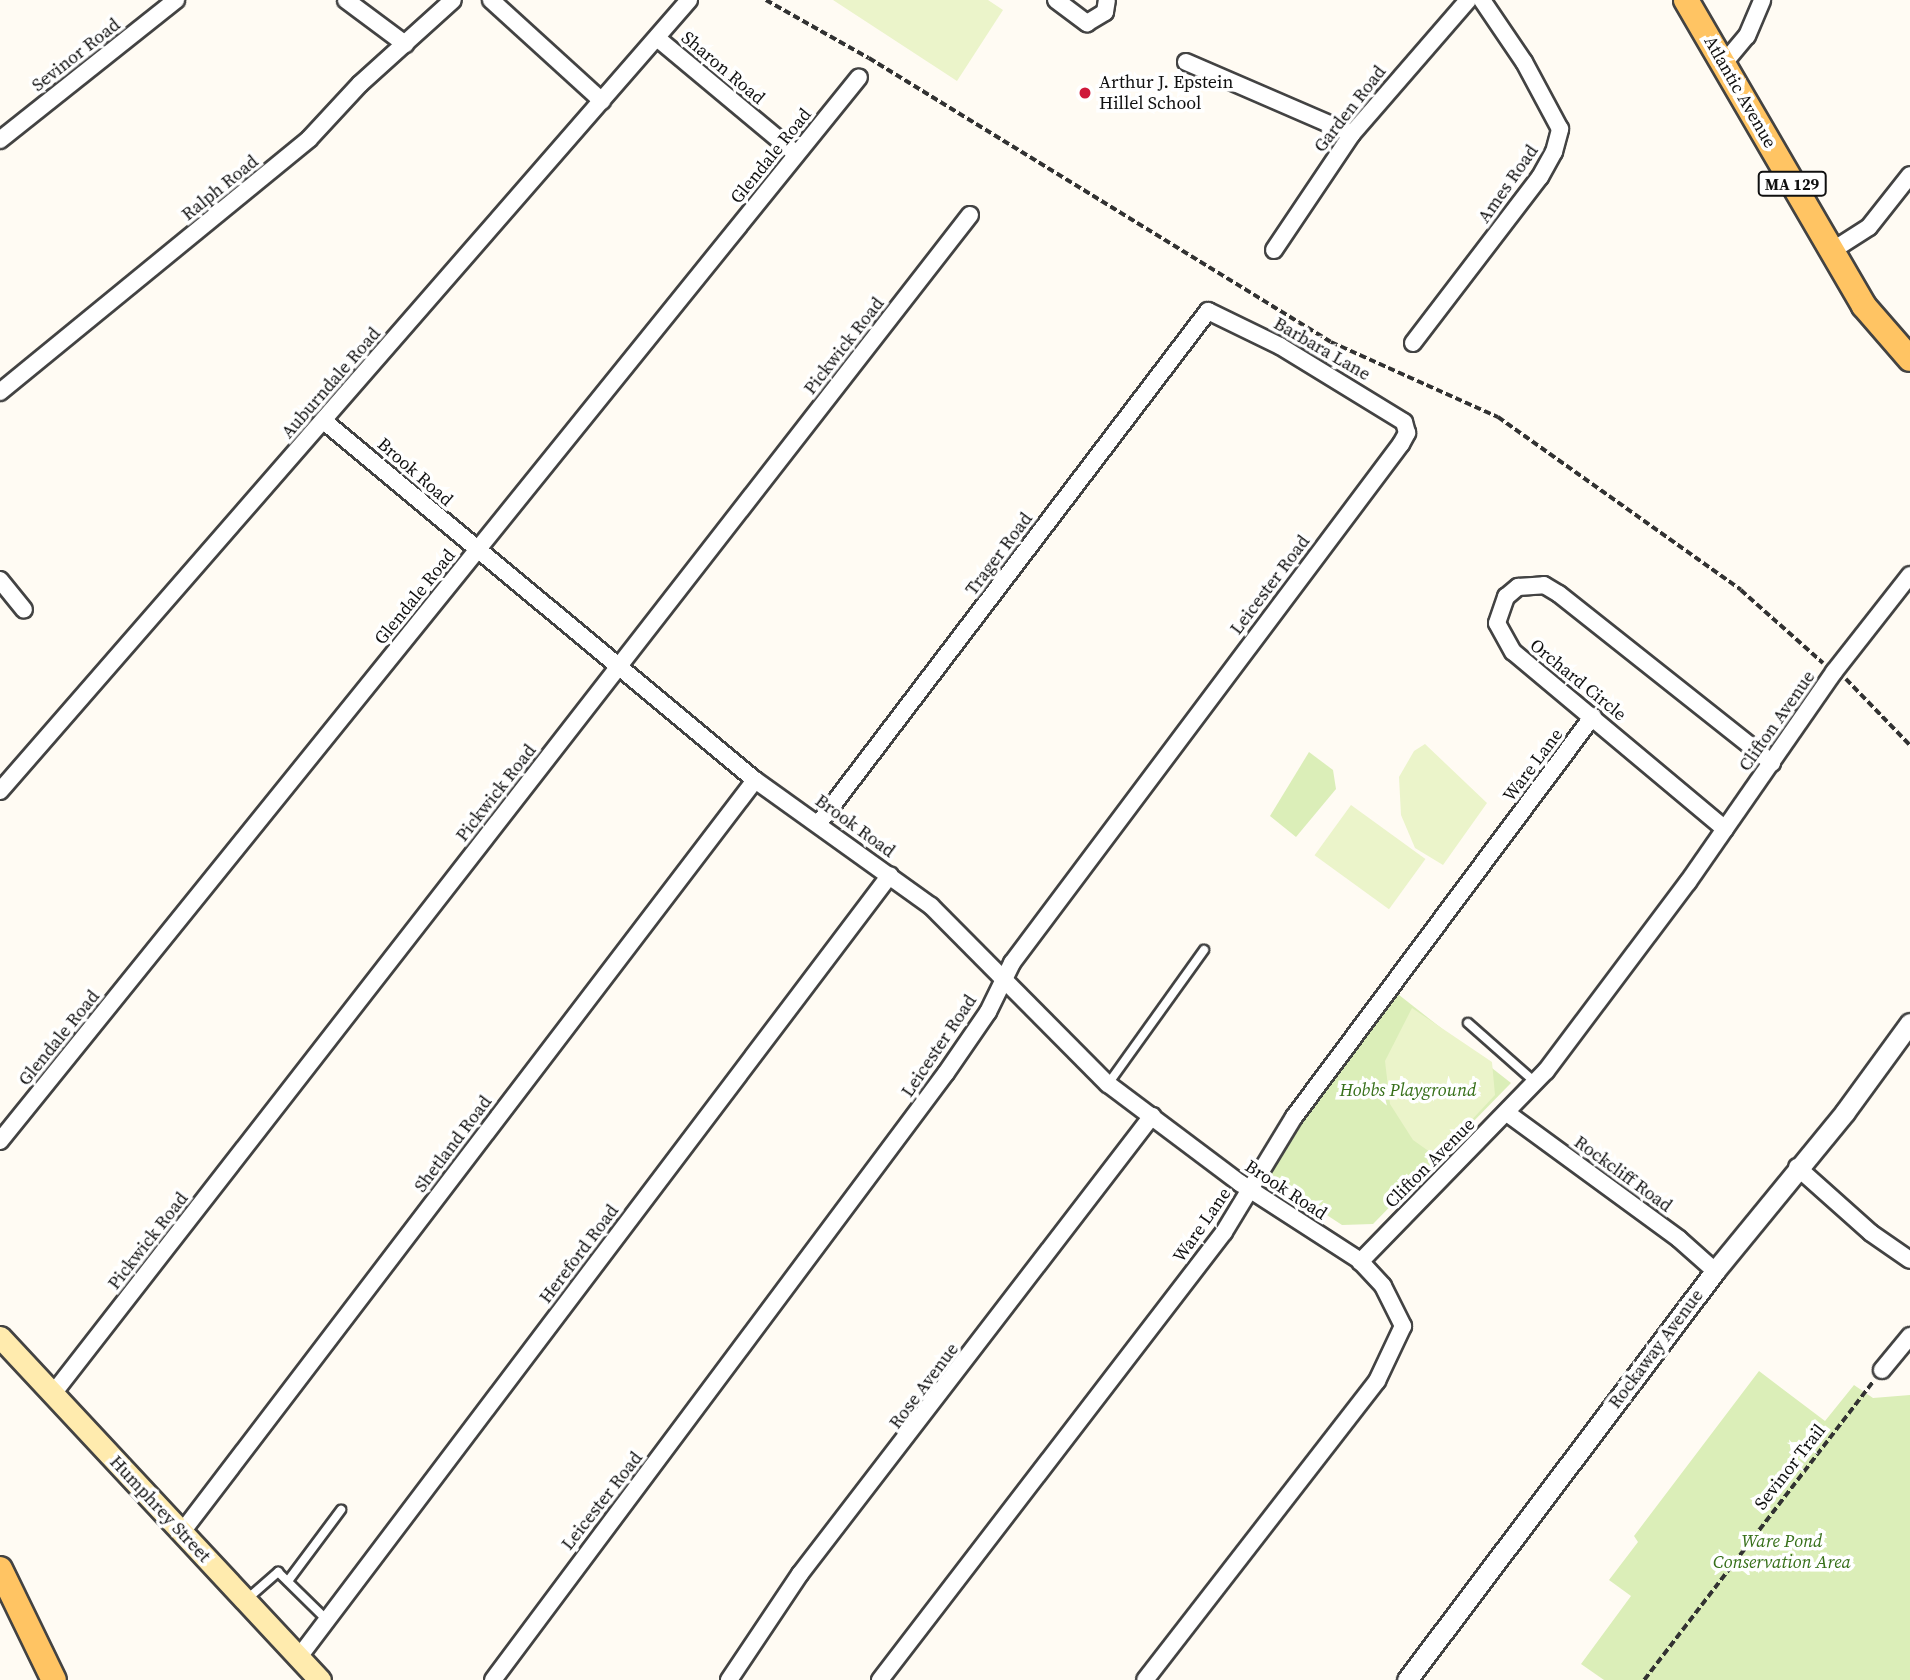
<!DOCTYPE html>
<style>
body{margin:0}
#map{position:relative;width:1910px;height:1680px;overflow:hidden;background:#fffbf3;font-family:"Source Serif 4",serif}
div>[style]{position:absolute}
.green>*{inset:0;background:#dbeeb8}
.pitch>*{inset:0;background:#ebf4ca;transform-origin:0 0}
.path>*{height:3.5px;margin-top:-1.75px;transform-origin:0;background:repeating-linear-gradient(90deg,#323232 0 7px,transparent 0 10.5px)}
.roads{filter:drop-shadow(2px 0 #434343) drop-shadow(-2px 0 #434343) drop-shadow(0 2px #434343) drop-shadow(0 -2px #434343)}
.service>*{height:8px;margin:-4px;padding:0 4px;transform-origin:4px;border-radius:4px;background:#fff}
.minor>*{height:16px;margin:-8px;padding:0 8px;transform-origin:8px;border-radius:8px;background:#fff}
.tertiary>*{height:19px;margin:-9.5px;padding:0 9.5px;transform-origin:9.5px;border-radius:9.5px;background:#fff}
.secondary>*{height:21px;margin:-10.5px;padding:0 10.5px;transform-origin:10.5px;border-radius:10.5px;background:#ffebae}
.primary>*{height:24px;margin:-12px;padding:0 12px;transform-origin:12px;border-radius:12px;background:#ffc463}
.dots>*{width:19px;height:19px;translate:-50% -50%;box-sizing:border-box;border:4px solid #fff;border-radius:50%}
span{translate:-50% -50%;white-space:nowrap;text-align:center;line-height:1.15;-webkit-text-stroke:7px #fff;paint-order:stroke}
.shield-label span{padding:2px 5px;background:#fff;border:2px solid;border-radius:5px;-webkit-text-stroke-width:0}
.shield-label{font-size:16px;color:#101010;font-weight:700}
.street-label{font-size:18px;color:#101010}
.poi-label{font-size:18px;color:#101010}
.left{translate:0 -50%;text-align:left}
.park-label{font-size:18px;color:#366f19;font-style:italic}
</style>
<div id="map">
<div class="green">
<div style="clip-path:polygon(1309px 752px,1333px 770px,1336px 789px,1296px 837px,1270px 816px)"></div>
<div style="clip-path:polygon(1394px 991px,1511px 1083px,1373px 1224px,1342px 1225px,1266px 1175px,1294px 1129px)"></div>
<div style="clip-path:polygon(1759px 1371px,1825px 1421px,1854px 1385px,1873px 1398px,1910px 1395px,1910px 1680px,1604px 1680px,1581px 1664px,1631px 1596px,1609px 1580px,1638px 1542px,1634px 1536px)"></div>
</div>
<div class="pitch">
<div style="clip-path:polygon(833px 0,988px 0,1003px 10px,957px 81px)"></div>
<div style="clip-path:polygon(1425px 744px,1487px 803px,1443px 865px,1415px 848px,1401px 815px,1399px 777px,1414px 751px)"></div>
<div style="left:1351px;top:805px;width:92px;height:62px;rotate:36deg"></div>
<div style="clip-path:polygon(1412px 1008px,1492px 1062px,1495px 1095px,1437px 1157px,1413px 1140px,1390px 1104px,1385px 1061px)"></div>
</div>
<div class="path">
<div style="left:766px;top:0;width:118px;rotate:29.4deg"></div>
<div style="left:869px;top:58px;width:542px;rotate:31.58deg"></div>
<div style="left:1331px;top:342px;width:183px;rotate:24.2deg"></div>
<div style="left:1498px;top:417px;width:298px;rotate:35.4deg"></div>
<div style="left:1741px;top:590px;width:110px;rotate:41.7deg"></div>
<div style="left:1846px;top:679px;width:92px;rotate:45.9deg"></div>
<div style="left:1644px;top:1680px;width:376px;rotate:-52.5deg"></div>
</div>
<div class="roads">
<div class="service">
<div style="left:1468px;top:1023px;width:89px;rotate:41.4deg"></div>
<div style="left:1108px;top:1084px;width:165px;rotate:-54.4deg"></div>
<div style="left:288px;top:1581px;width:89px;rotate:-53.3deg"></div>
<div style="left:246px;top:1600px;width:43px;rotate:-41.2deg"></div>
<div style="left:278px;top:1572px;width:69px;rotate:44.4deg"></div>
</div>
<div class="minor">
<div style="left:346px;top:0;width:74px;rotate:36.7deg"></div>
<div style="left:491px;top:0;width:150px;rotate:42.3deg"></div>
<div style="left:1056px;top:0;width:39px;rotate:37deg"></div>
<div style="left:1087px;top:23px;width:21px;rotate:-31deg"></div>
<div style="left:1105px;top:12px;width:12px;rotate:-81deg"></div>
<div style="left:657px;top:38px;width:181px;rotate:39.8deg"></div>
<div style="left:1186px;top:62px;width:181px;rotate:23.4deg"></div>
<div style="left:1724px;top:63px;width:35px;rotate:-50deg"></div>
<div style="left:1747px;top:36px;width:39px;rotate:-67deg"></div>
<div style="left:0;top:140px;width:225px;rotate:-38.5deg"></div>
<div style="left:1274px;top:250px;width:140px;rotate:-56.1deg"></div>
<div style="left:1352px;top:134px;width:177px;rotate:-49.1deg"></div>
<div style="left:1830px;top:252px;width:46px;rotate:-32.7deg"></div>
<div style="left:1869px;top:227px;width:66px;rotate:-51.7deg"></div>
<div style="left:1413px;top:343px;width:209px;rotate:-52.6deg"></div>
<div style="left:1540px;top:177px;width:29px;rotate:-61deg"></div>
<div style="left:1554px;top:152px;width:24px;rotate:-75deg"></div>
<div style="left:1560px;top:129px;width:76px;rotate:-118.2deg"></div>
<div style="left:1524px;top:62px;width:75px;rotate:-124.1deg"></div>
<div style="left:0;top:392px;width:399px;rotate:-39.3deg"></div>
<div style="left:309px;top:139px;width:75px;rotate:-47.2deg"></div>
<div style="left:360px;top:84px;width:125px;rotate:-42.1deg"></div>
<div style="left:325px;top:422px;width:560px;rotate:39.78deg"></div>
<div style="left:755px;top:780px;width:216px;rotate:35.6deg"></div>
<div style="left:931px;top:906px;width:251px;rotate:45.2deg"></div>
<div style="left:1108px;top:1084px;width:165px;rotate:36.9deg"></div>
<div style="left:1240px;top:1183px;width:142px;rotate:32.9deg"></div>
<div style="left:1359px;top:1260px;width:35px;rotate:47deg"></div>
<div style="left:1383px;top:1286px;width:45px;rotate:63.4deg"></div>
<div style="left:1403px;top:1326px;width:61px;rotate:115.3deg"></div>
<div style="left:1377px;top:1381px;width:378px;rotate:127.8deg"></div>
<div style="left:0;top:580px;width:38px;rotate:51deg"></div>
<div style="left:0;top:791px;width:1049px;rotate:-48.94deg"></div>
<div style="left:1725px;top:829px;width:276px;rotate:-140.1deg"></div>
<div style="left:1513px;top:652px;width:33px;rotate:-119deg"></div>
<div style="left:1497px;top:623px;width:28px;rotate:-71deg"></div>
<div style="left:1506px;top:597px;width:16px;rotate:-40deg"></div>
<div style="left:1518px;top:587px;width:26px;rotate:-4deg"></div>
<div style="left:1544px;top:585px;width:17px;rotate:31deg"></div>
<div style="left:1559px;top:594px;width:272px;rotate:38.4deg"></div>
<div style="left:1507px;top:1113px;width:213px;rotate:36.2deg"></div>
<div style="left:1679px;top:1239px;width:48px;rotate:41.6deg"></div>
<div style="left:0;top:1141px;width:1367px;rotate:-51.08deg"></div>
<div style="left:1797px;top:1167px;width:99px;rotate:41.7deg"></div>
<div style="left:1871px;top:1233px;width:47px;rotate:34.7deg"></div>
<div style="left:1360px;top:1262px;width:267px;rotate:-45.8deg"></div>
<div style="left:1546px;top:1071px;width:236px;rotate:-53.1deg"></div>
<div style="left:1688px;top:882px;width:256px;rotate:-55.2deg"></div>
<div style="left:1834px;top:672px;width:123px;rotate:-51.9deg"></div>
<div style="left:1882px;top:1370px;width:44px;rotate:-50.5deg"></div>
<div style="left:52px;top:1395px;width:1495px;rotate:-52.12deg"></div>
<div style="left:182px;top:1532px;width:945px;rotate:-52.69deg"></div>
<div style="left:299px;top:1657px;width:980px;rotate:-52.92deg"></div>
<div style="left:493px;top:1680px;width:757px;rotate:-53.27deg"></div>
<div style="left:946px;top:1073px;width:74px;rotate:-55.5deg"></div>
<div style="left:988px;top:1012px;width:55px;rotate:-63.9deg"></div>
<div style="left:1012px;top:963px;width:649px;rotate:-53.15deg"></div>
<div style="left:1401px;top:444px;width:13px;rotate:-61deg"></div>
<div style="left:1407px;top:433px;width:11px;rotate:-105deg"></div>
<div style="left:1404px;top:422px;width:145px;rotate:-148.5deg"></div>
<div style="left:1280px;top:346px;width:80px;rotate:-154.1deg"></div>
<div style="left:1208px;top:311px;width:643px;rotate:127.23deg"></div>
<div style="left:729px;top:1680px;width:128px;rotate:-56.2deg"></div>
<div style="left:800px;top:1574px;width:578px;rotate:-52.46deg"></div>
<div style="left:880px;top:1680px;width:565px;rotate:-52.48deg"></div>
<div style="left:1224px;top:1232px;width:135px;rotate:-58.7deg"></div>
<div style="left:1294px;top:1117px;width:500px;rotate:-53.29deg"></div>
</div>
<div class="tertiary">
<div style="left:1407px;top:1680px;width:512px;rotate:-53.02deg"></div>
<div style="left:1715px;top:1271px;width:205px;rotate:-50.7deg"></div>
<div style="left:1845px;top:1112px;width:110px;rotate:-53.9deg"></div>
</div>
<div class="secondary">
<div style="left:0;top:1337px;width:469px;rotate:47deg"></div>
</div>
<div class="primary">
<div style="left:1686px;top:0;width:354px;rotate:59.8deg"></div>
<div style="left:1864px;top:306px;width:70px;rotate:49deg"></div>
<div style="left:0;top:1569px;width:123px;rotate:64.1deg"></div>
</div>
</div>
<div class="dots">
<div style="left:1085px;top:93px;background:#cf193a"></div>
</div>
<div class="shield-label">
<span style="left:1792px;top:184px">MA 129</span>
</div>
<div class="street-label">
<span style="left:76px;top:55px;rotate:-38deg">Sevinor Road</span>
<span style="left:723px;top:68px;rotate:40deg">Sharon Road</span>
<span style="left:1740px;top:92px;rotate:60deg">Atlantic Avenue</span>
<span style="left:1350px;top:109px;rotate:-52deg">Garden Road</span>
<span style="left:771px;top:156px;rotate:-51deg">Glendale Road</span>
<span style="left:1508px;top:184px;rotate:-55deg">Ames Road</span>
<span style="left:220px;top:188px;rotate:-39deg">Ralph Road</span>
<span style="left:844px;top:346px;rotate:-52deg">Pickwick Road</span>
<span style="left:1322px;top:349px;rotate:30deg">Barbara Lane</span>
<span style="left:331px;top:383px;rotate:-49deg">Auburndale Road</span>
<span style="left:415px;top:472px;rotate:41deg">Brook Road</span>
<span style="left:999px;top:554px;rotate:-53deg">Trager Road</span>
<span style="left:1270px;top:585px;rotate:-53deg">Leicester Road</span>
<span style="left:415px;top:597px;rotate:-51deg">Glendale Road</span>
<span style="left:1578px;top:680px;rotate:39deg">Orchard Circle</span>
<span style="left:1777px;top:721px;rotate:-55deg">Clifton Avenue</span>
<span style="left:1533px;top:765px;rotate:-53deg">Ware Lane</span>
<span style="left:496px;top:793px;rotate:-52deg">Pickwick Road</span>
<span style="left:855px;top:826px;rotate:36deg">Brook Road</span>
<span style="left:59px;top:1038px;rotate:-51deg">Glendale Road</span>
<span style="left:939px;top:1046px;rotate:-56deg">Leicester Road</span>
<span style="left:453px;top:1144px;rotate:-53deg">Shetland Road</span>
<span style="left:1430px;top:1163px;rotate:-45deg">Clifton Avenue</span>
<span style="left:1623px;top:1174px;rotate:36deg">Rockcliff Road</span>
<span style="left:1286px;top:1190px;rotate:33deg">Brook Road</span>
<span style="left:1202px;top:1225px;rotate:-55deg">Ware Lane</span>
<span style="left:148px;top:1241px;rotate:-52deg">Pickwick Road</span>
<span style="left:579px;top:1254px;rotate:-53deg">Hereford Road</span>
<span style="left:1656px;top:1349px;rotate:-53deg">Rockaway Avenue</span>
<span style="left:924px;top:1386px;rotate:-53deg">Rose Avenue</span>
<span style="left:1790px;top:1467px;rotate:-52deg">Sevinor Trail</span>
<span style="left:602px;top:1501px;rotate:-52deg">Leicester Road</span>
<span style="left:160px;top:1509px;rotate:47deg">Humphrey Street</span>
</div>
<div class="poi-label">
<span class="left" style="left:1099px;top:93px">Arthur J. Epstein<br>Hillel School</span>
</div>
<div class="park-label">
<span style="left:1408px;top:1090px">Hobbs Playground</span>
<span style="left:1782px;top:1552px">Ware Pond<br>Conservation Area</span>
</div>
</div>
